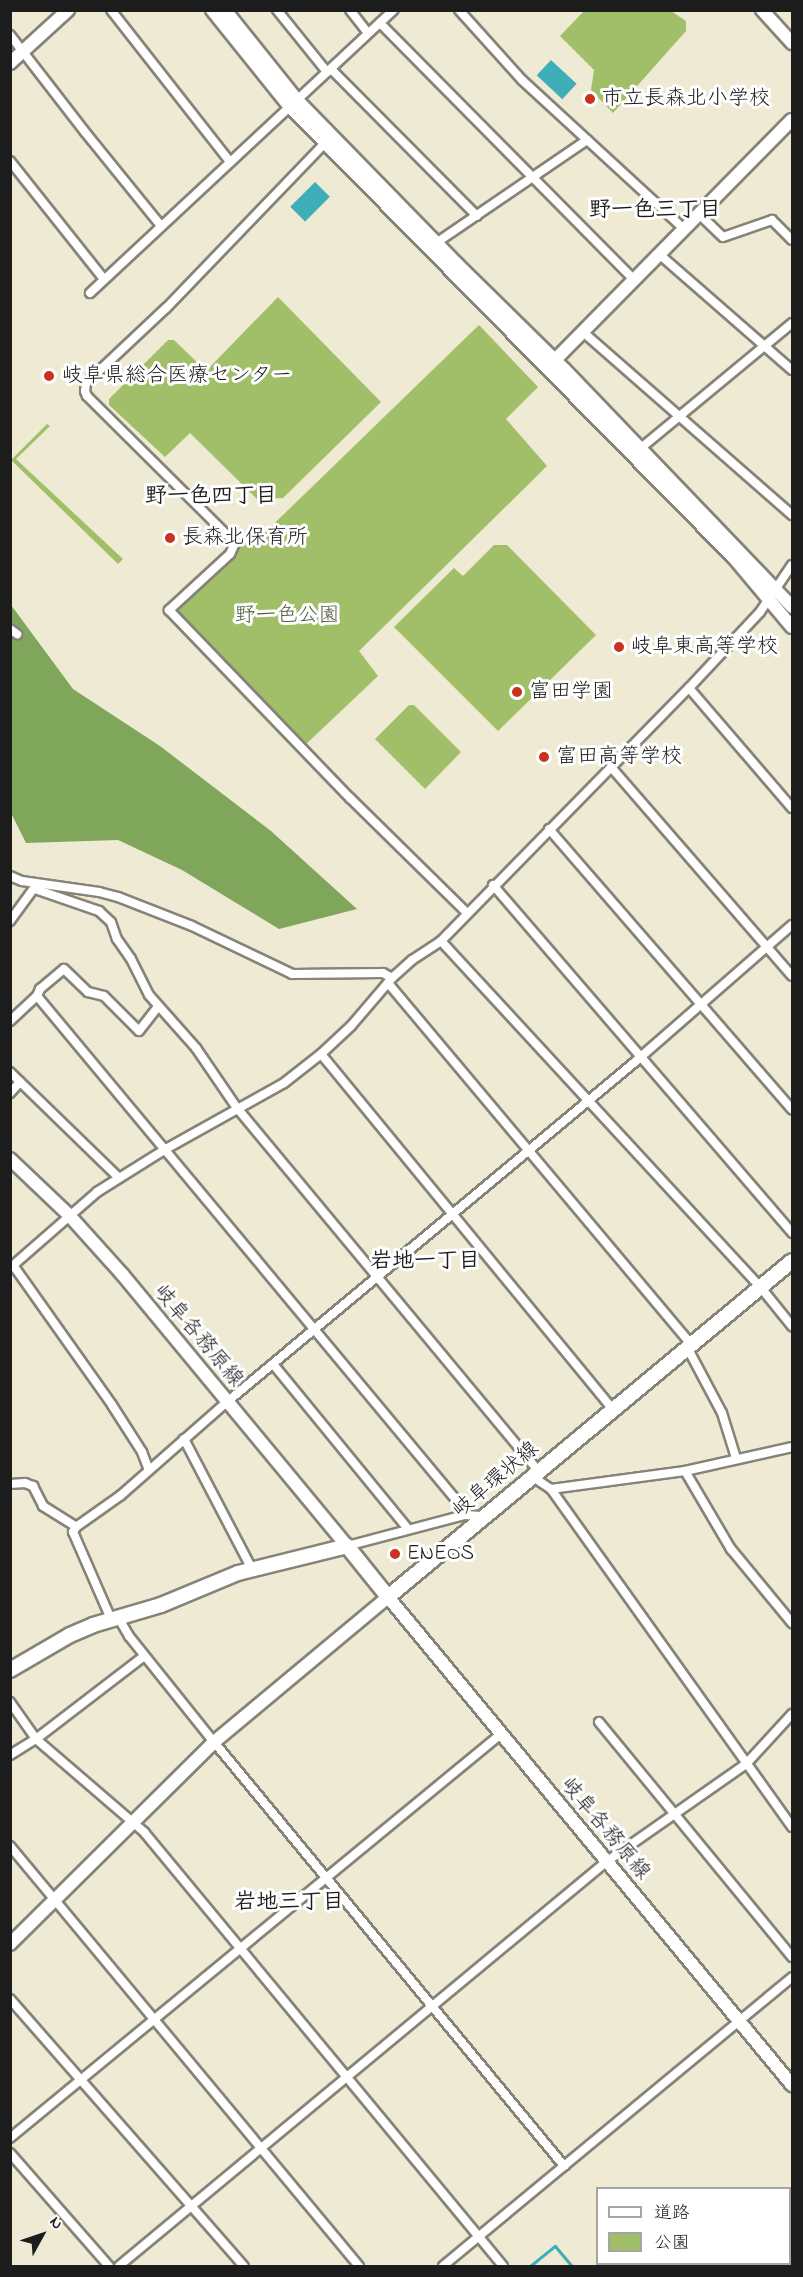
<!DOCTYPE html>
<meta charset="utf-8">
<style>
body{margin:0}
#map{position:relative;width:803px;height:2277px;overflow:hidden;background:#efead3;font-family:"Indie Flower","Klee One",sans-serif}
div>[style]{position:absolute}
.green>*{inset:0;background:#a0bf68}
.forest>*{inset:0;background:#80a65c}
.water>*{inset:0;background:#3eaeb9;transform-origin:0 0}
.stream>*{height:3px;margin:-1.5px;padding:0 1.5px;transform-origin:1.5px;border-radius:1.5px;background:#3eaeb9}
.roads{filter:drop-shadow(2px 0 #868378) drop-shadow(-2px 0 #868378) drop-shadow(0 2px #868378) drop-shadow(0 -2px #868378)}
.street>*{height:8px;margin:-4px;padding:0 4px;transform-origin:4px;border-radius:4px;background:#fff}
.secondary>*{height:12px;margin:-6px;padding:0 6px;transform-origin:6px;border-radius:6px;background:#fff}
.primary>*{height:14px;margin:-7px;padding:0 7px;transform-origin:7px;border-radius:7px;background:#fff}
.dots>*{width:16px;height:16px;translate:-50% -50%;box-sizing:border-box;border:3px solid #fff;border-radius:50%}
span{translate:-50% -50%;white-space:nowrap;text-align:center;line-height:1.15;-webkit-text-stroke:6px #fff;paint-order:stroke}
.poi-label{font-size:21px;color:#1c1c1c}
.left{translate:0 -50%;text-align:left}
.park-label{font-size:21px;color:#515d3a}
.street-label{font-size:21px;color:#1c1c1c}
.neighbourhood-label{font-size:22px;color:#1c1c1c;font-weight:700}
.frame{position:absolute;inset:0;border:12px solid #1c1c1c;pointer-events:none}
.legend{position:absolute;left:596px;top:2187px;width:195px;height:78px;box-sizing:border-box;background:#fff;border:2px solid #a4a4a4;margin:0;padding:8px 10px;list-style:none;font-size:18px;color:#1c1c1c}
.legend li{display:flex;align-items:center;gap:12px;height:30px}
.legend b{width:30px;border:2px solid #a4a4a4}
.north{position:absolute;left:12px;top:2205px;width:60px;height:60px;-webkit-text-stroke:4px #fff;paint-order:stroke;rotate:50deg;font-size:16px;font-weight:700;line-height:24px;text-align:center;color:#1c1c1c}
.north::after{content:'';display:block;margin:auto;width:21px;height:27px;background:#1c1c1c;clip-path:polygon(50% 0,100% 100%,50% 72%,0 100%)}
</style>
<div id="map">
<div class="green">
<div style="clip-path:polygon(584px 11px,671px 11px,686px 21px,686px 31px,613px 113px,591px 90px,594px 70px,560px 36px)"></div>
<div style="clip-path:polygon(278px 297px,381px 402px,283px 498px,257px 499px,190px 433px,165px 457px,109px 405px,109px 399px,168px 340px,174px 340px,206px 371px)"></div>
<div style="clip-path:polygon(479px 325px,538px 387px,506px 419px,547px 466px,359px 651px,378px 676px,303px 747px,174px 611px,245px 542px,250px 547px)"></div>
<div style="clip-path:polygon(47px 424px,50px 426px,16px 459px,123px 559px,118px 564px,11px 460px)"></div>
<div style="clip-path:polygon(494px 545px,507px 545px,596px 635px,498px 731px,394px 627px,454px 568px,463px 576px)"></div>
<div style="clip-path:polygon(409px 705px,414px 705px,461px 752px,425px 789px,375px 739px)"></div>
</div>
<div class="forest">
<div style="clip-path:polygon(11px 605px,73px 689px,160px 746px,271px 831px,357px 909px,279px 929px,182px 870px,118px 840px,26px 843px,11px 813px)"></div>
</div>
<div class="water">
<div style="left:551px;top:60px;width:35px;height:21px;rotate:43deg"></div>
<div style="left:315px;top:182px;width:21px;height:35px;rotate:45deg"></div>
</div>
<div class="stream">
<div style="left:530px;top:2266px;width:32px;rotate:-39deg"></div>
<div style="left:555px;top:2246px;width:26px;rotate:50deg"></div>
</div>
<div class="roads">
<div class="street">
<div style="left:111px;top:10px;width:193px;rotate:51.9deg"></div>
<div style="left:277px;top:10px;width:80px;rotate:51.1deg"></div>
<div style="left:350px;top:10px;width:29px;rotate:52deg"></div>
<div style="left:459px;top:10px;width:94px;rotate:48deg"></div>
<div style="left:522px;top:80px;width:220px;rotate:42.6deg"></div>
<div style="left:380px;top:23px;width:361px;rotate:45.3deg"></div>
<div style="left:10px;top:35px;width:123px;rotate:52.3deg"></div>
<div style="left:85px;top:132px;width:121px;rotate:51deg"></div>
<div style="left:331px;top:69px;width:207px;rotate:45.2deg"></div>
<div style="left:326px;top:142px;width:231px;rotate:133.9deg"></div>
<div style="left:166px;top:308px;width:110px;rotate:136.8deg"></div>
<div style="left:86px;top:383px;width:8px;rotate:97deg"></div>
<div style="left:85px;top:391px;width:5px;rotate:68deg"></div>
<div style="left:87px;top:396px;width:209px;rotate:44.8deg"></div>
<div style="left:235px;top:543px;width:12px;rotate:114deg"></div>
<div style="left:230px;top:554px;width:83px;rotate:137.4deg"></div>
<div style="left:169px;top:610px;width:261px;rotate:46.1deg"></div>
<div style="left:350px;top:798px;width:164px;rotate:44.5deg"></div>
<div style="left:10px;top:161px;width:151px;rotate:51.5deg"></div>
<div style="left:699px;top:214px;width:33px;rotate:44deg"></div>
<div style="left:723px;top:237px;width:52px;rotate:-19.1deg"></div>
<div style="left:772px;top:220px;width:28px;rotate:45deg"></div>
<div style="left:436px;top:243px;width:183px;rotate:-34.3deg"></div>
<div style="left:659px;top:254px;width:176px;rotate:41.1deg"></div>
<div style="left:90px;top:293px;width:415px;rotate:-43deg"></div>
<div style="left:583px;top:332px;width:278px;rotate:41.2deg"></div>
<div style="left:641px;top:448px;width:196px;rotate:-39.6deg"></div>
<div style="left:10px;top:629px;width:9px;rotate:36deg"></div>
<div style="left:689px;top:688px;width:158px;rotate:49.4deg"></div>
<div style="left:611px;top:767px;width:276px;rotate:49.1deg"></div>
<div style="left:549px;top:829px;width:371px;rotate:49.1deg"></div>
<div style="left:10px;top:876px;width:13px;rotate:23deg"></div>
<div style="left:22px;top:881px;width:78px;rotate:8.1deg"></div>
<div style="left:99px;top:892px;width:20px;rotate:15deg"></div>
<div style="left:118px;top:897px;width:79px;rotate:21.4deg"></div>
<div style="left:192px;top:926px;width:111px;rotate:25.6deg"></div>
<div style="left:292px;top:974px;width:91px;rotate:-0.6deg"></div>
<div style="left:383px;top:973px;width:10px;rotate:29deg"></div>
<div style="left:493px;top:885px;width:459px;rotate:49.3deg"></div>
<div style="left:35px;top:889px;width:68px;rotate:19deg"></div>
<div style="left:99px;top:911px;width:16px;rotate:43deg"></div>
<div style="left:111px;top:922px;width:18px;rotate:71deg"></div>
<div style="left:117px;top:939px;width:24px;rotate:55deg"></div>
<div style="left:131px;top:959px;width:40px;rotate:63.4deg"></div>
<div style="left:149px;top:995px;width:71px;rotate:48.4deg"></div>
<div style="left:196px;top:1048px;width:73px;rotate:55.7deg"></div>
<div style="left:237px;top:1108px;width:473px;rotate:50.3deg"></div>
<div style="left:10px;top:921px;width:46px;rotate:-53.9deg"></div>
<div style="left:441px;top:941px;width:473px;rotate:47.3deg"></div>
<div style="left:762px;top:1289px;width:48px;rotate:51deg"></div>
<div style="left:388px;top:983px;width:474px;rotate:50deg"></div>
<div style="left:37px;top:996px;width:665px;rotate:50.25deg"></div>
<div style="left:462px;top:1507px;width:8px;rotate:76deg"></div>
<div style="left:10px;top:1021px;width:37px;rotate:-43deg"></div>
<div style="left:37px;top:996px;width:8px;rotate:-67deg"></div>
<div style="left:40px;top:989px;width:31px;rotate:-40deg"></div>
<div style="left:64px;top:969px;width:33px;rotate:44deg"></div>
<div style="left:88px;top:992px;width:16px;rotate:14deg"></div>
<div style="left:104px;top:996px;width:49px;rotate:45deg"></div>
<div style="left:139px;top:1031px;width:31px;rotate:-52deg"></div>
<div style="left:321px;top:1054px;width:462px;rotate:50.6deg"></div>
<div style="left:10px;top:1072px;width:152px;rotate:44.2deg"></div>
<div style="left:10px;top:1093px;width:15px;rotate:-48deg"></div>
<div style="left:13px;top:1265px;width:171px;rotate:54.7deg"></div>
<div style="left:112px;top:1405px;width:56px;rotate:57.4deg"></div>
<div style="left:142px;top:1452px;width:19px;rotate:69deg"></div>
<div style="left:10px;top:1268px;width:116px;rotate:-41.1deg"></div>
<div style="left:97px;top:1192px;width:79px;rotate:-32.1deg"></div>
<div style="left:164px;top:1150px;width:137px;rotate:-29.2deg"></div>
<div style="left:284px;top:1083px;width:47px;rotate:-38.1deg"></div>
<div style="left:321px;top:1054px;width:41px;rotate:-43deg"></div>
<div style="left:351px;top:1026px;width:63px;rotate:-49.5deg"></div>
<div style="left:392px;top:978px;width:27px;rotate:-42deg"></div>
<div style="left:412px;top:960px;width:35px;rotate:-33deg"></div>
<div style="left:441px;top:941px;width:354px;rotate:-45.6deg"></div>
<div style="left:689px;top:688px;width:104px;rotate:-46.9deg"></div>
<div style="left:760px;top:612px;width:57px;rotate:-55.8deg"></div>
<div style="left:688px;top:1349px;width:72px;rotate:62deg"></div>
<div style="left:722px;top:1413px;width:47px;rotate:72.7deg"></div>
<div style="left:273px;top:1364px;width:213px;rotate:50.7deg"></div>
<div style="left:184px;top:1439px;width:147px;rotate:62.4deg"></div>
<div style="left:685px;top:1471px;width:91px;rotate:59.5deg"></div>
<div style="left:731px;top:1549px;width:96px;rotate:50.5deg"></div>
<div style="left:533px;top:1477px;width:22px;rotate:34deg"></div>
<div style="left:551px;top:1489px;width:135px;rotate:-7.7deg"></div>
<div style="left:685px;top:1471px;width:110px;rotate:-12.6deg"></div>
<div style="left:10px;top:1484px;width:15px;rotate:-4deg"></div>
<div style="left:25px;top:1483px;width:9px;rotate:21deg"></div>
<div style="left:33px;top:1486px;width:22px;rotate:63deg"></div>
<div style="left:43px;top:1506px;width:39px;rotate:32deg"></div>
<div style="left:551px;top:1489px;width:415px;rotate:54.5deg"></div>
<div style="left:347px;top:1546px;width:121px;rotate:-14.8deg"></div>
<div style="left:464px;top:1515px;width:22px;rotate:3deg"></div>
<div style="left:118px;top:1617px;width:22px;rotate:60deg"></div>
<div style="left:129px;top:1636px;width:136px;rotate:51.3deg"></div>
<div style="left:214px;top:1742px;width:550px;rotate:50.46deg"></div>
<div style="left:111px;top:1619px;width:95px;rotate:-113.6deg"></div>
<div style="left:73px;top:1532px;width:6px;rotate:-59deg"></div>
<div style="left:76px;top:1527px;width:55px;rotate:-35.4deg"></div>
<div style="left:121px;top:1495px;width:141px;rotate:-41.3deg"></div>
<div style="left:227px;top:1402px;width:533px;rotate:-39.82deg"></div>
<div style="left:636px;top:1061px;width:207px;rotate:-41.1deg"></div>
<div style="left:10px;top:1702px;width:45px;rotate:54.9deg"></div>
<div style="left:36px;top:1739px;width:143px;rotate:40.7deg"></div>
<div style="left:144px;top:1832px;width:563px;rotate:50.4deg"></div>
<div style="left:599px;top:1722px;width:304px;rotate:50.6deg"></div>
<div style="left:10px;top:1755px;width:31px;rotate:-32deg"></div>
<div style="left:36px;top:1739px;width:136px;rotate:-37.5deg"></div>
<div style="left:10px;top:1846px;width:546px;rotate:50.28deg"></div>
<div style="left:10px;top:1999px;width:355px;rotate:48.8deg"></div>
<div style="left:10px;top:2138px;width:636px;rotate:-39.45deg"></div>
<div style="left:10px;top:2153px;width:150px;rotate:48.8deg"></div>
<div style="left:119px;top:2266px;width:633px;rotate:-39.68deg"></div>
<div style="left:606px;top:1862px;width:171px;rotate:-35deg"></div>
<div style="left:746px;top:1764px;width:68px;rotate:-47.4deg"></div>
<div style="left:443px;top:2266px;width:453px;rotate:-39.6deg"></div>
</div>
<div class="secondary">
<div style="left:212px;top:10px;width:124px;rotate:51.2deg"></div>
<div style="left:290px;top:107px;width:633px;rotate:45.45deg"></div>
<div style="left:734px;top:558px;width:90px;rotate:50deg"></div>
<div style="left:225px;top:10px;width:115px;rotate:51.3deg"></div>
<div style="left:297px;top:100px;width:229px;rotate:45.7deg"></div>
<div style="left:457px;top:264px;width:150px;rotate:44.5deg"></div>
<div style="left:564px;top:369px;width:330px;rotate:46.2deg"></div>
<div style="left:762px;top:10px;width:45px;rotate:47.7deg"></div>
<div style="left:10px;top:63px;width:79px;rotate:-42.4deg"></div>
<div style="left:550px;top:365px;width:344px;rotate:-45.4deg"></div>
<div style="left:10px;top:1159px;width:80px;rotate:43.5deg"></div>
<div style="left:68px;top:1214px;width:81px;rotate:48deg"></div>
<div style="left:122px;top:1274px;width:353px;rotate:50.4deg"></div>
<div style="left:10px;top:1944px;width:287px;rotate:-44.7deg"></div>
<div style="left:214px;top:1742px;width:226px;rotate:-39.8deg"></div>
<div style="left:388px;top:1597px;width:634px;rotate:50.38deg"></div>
</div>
<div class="primary">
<div style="left:10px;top:1670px;width:69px;rotate:-30.3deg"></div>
<div style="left:70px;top:1635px;width:25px;rotate:-23deg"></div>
<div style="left:93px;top:1625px;width:71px;rotate:-16.4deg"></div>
<div style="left:161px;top:1605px;width:83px;rotate:-22.6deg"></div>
<div style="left:238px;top:1573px;width:112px;rotate:-13.9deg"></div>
<div style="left:347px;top:1546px;width:65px;rotate:51.2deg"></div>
<div style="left:388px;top:1597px;width:525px;rotate:-39.75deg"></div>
</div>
</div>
<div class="dots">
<div style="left:590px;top:99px;background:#c8321e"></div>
<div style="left:49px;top:376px;background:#c8321e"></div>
<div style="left:170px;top:538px;background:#c8321e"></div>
<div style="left:619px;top:647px;background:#c8321e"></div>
<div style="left:517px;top:692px;background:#c8321e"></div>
<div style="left:544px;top:757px;background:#c8321e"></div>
<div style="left:395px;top:1554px;background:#c8321e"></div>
</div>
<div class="poi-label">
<span class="left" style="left:602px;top:99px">市立長森北小学校</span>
<span class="left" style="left:62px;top:376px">岐阜県総合医療センター</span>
<span class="left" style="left:182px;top:538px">長森北保育所</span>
<span class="left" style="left:631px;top:647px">岐阜東高等学校</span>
<span class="left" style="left:529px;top:692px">富田学園</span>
<span class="left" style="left:556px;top:757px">富田高等学校</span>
<span class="left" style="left:407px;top:1554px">ENEOS</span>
</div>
<div class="park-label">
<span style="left:287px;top:616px">野一色公園</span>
</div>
<div class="street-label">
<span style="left:198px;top:1336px;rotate:50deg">岐阜各務原線</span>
<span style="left:496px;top:1480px;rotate:-40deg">岐阜環状線</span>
<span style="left:605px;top:1829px;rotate:50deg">岐阜各務原線</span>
</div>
<div class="neighbourhood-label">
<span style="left:655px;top:212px">野一色三丁目</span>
<span style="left:211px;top:498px">野一色四丁目</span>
<span style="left:425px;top:1263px">岩地一丁目</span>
<span style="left:289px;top:1904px">岩地三丁目</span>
</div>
<div class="frame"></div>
<ul class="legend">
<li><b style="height:8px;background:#fff"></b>道路</li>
<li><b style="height:16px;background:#a0bf68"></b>公園</li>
</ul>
<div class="north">N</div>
</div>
